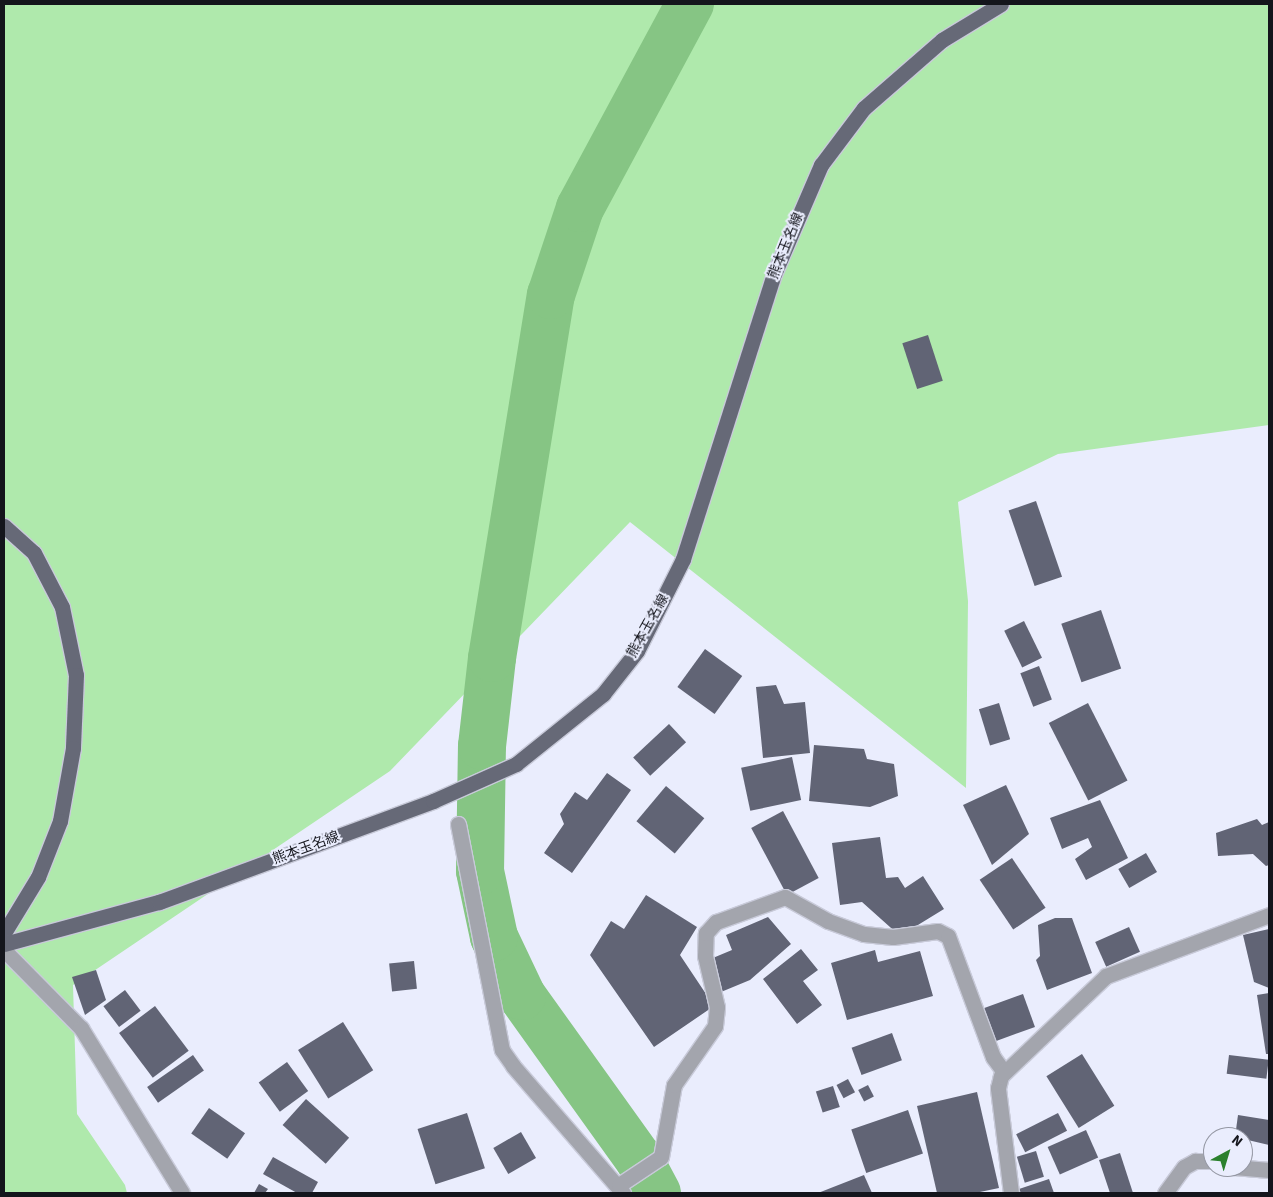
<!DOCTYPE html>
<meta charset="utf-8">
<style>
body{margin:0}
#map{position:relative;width:1273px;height:1197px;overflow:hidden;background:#eaedfd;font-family:"Source Sans 3","Noto Sans JP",sans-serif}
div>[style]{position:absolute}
.green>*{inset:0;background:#afe9ac}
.river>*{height:48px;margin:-24px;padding:0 24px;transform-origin:24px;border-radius:24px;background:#86c584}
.building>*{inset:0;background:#616475;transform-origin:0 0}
.roads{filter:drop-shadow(1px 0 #c8cad9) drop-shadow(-1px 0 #c8cad9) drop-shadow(0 1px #c8cad9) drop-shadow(0 -1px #c8cad9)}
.minor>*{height:15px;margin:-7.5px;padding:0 7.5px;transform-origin:7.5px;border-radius:7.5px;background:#a3a5ad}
.primary>*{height:15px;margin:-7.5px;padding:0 7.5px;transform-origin:7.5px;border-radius:7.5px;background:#666977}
span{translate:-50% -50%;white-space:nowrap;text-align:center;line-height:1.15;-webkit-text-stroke:4px #eaedfd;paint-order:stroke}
.street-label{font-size:14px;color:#14151c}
.frame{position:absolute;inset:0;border:5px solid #14151c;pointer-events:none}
.north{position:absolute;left:1203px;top:1127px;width:50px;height:50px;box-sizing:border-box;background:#eaedfd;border:1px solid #9497a3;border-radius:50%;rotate:39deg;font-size:14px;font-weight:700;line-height:20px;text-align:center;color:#14151c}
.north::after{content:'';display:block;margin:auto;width:18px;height:22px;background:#2b802d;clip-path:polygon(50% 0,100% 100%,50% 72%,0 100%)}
</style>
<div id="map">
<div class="green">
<div style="clip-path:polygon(4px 4px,1269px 4px,1269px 425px,1058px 454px,958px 502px,968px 601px,966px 788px,630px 522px,390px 771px,73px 985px,77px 1114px,125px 1185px,127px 1193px,4px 1193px)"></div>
</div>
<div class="river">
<div style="left:657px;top:1193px;width:40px;rotate:-118deg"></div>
<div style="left:638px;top:1158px;width:199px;rotate:-125.6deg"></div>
<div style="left:522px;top:996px;width:65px;rotate:-115.4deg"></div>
<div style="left:494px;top:937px;width:67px;rotate:-102deg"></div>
<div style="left:480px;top:871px;width:125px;rotate:-89.1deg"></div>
<div style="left:482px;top:746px;width:89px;rotate:-83.5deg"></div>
<div style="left:492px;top:658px;width:368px;rotate:-80.8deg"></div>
<div style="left:551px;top:295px;width:92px;rotate:-71.6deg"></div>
<div style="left:580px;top:208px;width:232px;rotate:-61.7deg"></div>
</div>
<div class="building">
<div style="left:928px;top:335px;width:48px;height:27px;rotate:72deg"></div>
<div style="left:1036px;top:501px;width:80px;height:29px;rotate:71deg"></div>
<div style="left:1101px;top:610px;width:62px;height:42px;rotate:71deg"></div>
<div style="left:1024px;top:621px;width:41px;height:22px;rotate:64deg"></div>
<div style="left:705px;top:649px;width:46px;height:47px;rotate:36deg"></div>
<div style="left:1039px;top:666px;width:36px;height:20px;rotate:69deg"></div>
<div style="clip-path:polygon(776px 685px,784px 704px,805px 702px,810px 753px,763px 758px,756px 687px)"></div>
<div style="left:999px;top:703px;width:38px;height:21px;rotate:73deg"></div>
<div style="left:1088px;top:703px;width:87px;height:44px;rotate:63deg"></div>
<div style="left:669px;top:724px;width:25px;height:49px;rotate:47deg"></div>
<div style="clip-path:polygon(814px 745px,864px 749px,867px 759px,894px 764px,898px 796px,870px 807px,809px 801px)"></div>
<div style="left:792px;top:757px;width:44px;height:52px;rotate:78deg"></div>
<div style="clip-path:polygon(607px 773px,631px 790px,572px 873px,544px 853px,564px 824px,560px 814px,575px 792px,587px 800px)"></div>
<div style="clip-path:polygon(1006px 785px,1029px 834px,992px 865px,963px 805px)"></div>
<div style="left:666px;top:786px;width:50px;height:46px;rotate:40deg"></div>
<div style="clip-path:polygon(1100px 800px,1128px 858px,1086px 880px,1075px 859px,1092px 847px,1088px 838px,1062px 849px,1050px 818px)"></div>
<div style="left:783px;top:811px;width:76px;height:36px;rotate:62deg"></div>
<div style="clip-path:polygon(1257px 819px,1262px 825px,1269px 822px,1269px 865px,1266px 866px,1253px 854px,1218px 856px,1216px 833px)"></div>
<div style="clip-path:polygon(880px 837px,886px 878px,898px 877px,905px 888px,923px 876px,944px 909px,900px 936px,862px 902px,840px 905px,832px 843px)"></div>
<div style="left:1146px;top:853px;width:22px;height:32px;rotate:60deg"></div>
<div style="left:1012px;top:858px;width:60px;height:39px;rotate:56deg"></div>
<div style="clip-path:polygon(646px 895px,697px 927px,680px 955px,714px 1006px,654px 1047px,590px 955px,611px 921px,624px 929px)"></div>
<div style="clip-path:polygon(768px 917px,791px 944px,750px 980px,721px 992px,708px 960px,732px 950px,726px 935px)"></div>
<div style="clip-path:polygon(1055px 918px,1072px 918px,1092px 973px,1047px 990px,1036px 960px,1040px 956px,1038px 925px)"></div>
<div style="left:1129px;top:927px;width:27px;height:37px;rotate:66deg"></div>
<div style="clip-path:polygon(1269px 929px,1269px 988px,1254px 982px,1243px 935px)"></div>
<div style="clip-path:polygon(801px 949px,818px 970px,803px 981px,822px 1005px,797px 1024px,763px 979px)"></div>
<div style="clip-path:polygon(875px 950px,878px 962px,920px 951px,933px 996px,847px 1020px,831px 963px)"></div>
<div style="left:414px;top:961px;width:28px;height:25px;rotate:84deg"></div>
<div style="clip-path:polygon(96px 970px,106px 1000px,85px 1015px,72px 977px)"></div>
<div style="left:125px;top:990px;width:26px;height:27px;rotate:53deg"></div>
<div style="clip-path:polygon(1269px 993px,1269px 1054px,1266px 1054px,1257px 995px)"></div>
<div style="left:1023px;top:994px;width:35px;height:47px;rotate:70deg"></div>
<div style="left:155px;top:1006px;width:56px;height:45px;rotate:53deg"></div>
<div style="left:343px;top:1022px;width:57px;height:53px;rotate:58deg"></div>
<div style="left:892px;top:1033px;width:29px;height:43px;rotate:70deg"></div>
<div style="left:1082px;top:1054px;width:61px;height:42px;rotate:58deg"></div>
<div style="left:193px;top:1055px;width:19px;height:56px;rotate:55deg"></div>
<div style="left:1229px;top:1055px;width:40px;height:19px;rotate:7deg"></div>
<div style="left:287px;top:1062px;width:36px;height:35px;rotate:54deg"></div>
<div style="left:848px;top:1079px;width:15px;height:13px;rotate:62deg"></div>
<div style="left:868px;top:1085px;width:13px;height:11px;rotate:63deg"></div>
<div style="left:833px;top:1086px;width:22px;height:18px;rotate:72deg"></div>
<div style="clip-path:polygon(977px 1092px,999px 1188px,975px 1193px,937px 1193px,917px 1106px)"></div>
<div style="left:306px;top:1099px;width:58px;height:35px;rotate:42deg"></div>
<div style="left:209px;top:1108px;width:44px;height:31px;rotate:35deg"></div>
<div style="left:908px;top:1110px;width:46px;height:60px;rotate:71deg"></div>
<div style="left:467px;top:1113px;width:58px;height:52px;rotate:72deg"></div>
<div style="left:1058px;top:1113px;width:20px;height:47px;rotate:63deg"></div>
<div style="clip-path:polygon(1238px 1115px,1269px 1120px,1269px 1145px,1235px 1137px)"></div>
<div style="left:1086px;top:1130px;width:30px;height:42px;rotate:66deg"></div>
<div style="left:521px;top:1132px;width:30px;height:32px;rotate:60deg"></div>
<div style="left:1036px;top:1151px;width:27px;height:20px;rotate:73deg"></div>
<div style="clip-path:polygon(1120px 1153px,1133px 1193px,1110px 1193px,1099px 1160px)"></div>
<div style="clip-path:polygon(273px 1157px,318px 1182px,312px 1193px,297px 1193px,263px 1174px)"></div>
<div style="clip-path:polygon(864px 1175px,872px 1193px,818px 1193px)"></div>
<div style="clip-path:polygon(1049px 1179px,1054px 1193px,1021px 1193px,1019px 1189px)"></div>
<div style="clip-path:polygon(259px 1184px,268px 1189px,265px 1193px,254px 1193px)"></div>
</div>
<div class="roads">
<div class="minor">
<div style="left:458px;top:824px;width:230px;rotate:79deg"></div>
<div style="left:502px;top:1050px;width:19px;rotate:55deg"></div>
<div style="left:513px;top:1066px;width:168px;rotate:49.1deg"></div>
<div style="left:4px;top:950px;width:110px;rotate:45.4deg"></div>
<div style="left:81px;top:1028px;width:193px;rotate:58.5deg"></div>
<div style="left:1234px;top:1167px;width:35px;rotate:5deg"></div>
<div style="left:619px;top:1185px;width:50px;rotate:-33.7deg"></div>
<div style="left:661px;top:1157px;width:73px;rotate:-79.8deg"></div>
<div style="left:674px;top:1085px;width:72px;rotate:-55.2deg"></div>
<div style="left:715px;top:1026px;width:19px;rotate:-84deg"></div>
<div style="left:717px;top:1007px;width:52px;rotate:-103.2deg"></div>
<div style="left:705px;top:956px;width:23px;rotate:-88deg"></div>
<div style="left:706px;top:933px;width:15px;rotate:-48deg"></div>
<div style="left:716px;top:922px;width:73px;rotate:-19.9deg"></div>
<div style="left:785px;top:897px;width:49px;rotate:29.2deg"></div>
<div style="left:828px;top:921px;width:38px;rotate:20deg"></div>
<div style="left:864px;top:934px;width:29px;rotate:6deg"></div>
<div style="left:893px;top:937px;width:45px;rotate:-7.6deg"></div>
<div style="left:938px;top:931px;width:11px;rotate:27deg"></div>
<div style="left:948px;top:936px;width:129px;rotate:69.6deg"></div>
<div style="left:993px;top:1057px;width:19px;rotate:54deg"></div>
<div style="left:1011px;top:1193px;width:106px;rotate:-97.1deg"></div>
<div style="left:998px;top:1088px;width:12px;rotate:-76deg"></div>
<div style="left:1001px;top:1076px;width:145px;rotate:-43.6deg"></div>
<div style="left:1106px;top:976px;width:174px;rotate:-20.5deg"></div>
<div style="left:1165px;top:1193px;width:32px;rotate:-54deg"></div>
<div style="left:1184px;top:1167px;width:13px;rotate:-29deg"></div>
<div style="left:1195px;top:1161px;width:18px"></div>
</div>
<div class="primary">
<div style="left:4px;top:526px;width:40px;rotate:42deg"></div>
<div style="left:34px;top:553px;width:61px;rotate:62.6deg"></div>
<div style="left:62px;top:607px;width:69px;rotate:78.4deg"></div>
<div style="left:76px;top:675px;width:73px;rotate:92.4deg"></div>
<div style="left:73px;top:748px;width:74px;rotate:100.1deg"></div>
<div style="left:60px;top:821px;width:60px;rotate:111.4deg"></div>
<div style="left:38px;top:877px;width:66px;rotate:121.3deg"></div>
<div style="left:4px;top:944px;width:161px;rotate:-15.2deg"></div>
<div style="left:159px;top:902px;width:292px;rotate:-20.2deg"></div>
<div style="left:433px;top:801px;width:91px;rotate:-24deg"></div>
<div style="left:516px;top:764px;width:112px;rotate:-38.8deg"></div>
<div style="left:603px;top:694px;width:55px;rotate:-51.7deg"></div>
<div style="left:637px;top:651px;width:103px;rotate:-63.4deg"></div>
<div style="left:683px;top:559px;width:299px;rotate:-72.3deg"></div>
<div style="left:774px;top:274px;width:119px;rotate:-66.7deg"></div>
<div style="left:821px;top:165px;width:71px;rotate:-53deg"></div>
<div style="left:864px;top:108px;width:103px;rotate:-41.1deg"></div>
<div style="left:942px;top:40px;width:69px;rotate:-31.4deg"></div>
</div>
</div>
<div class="street-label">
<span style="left:786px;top:246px;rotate:-68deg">熊本玉名線</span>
<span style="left:648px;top:626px;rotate:-61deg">熊本玉名線</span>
<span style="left:306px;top:848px;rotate:-20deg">熊本玉名線</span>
</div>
<div class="frame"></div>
<div class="north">N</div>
</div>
